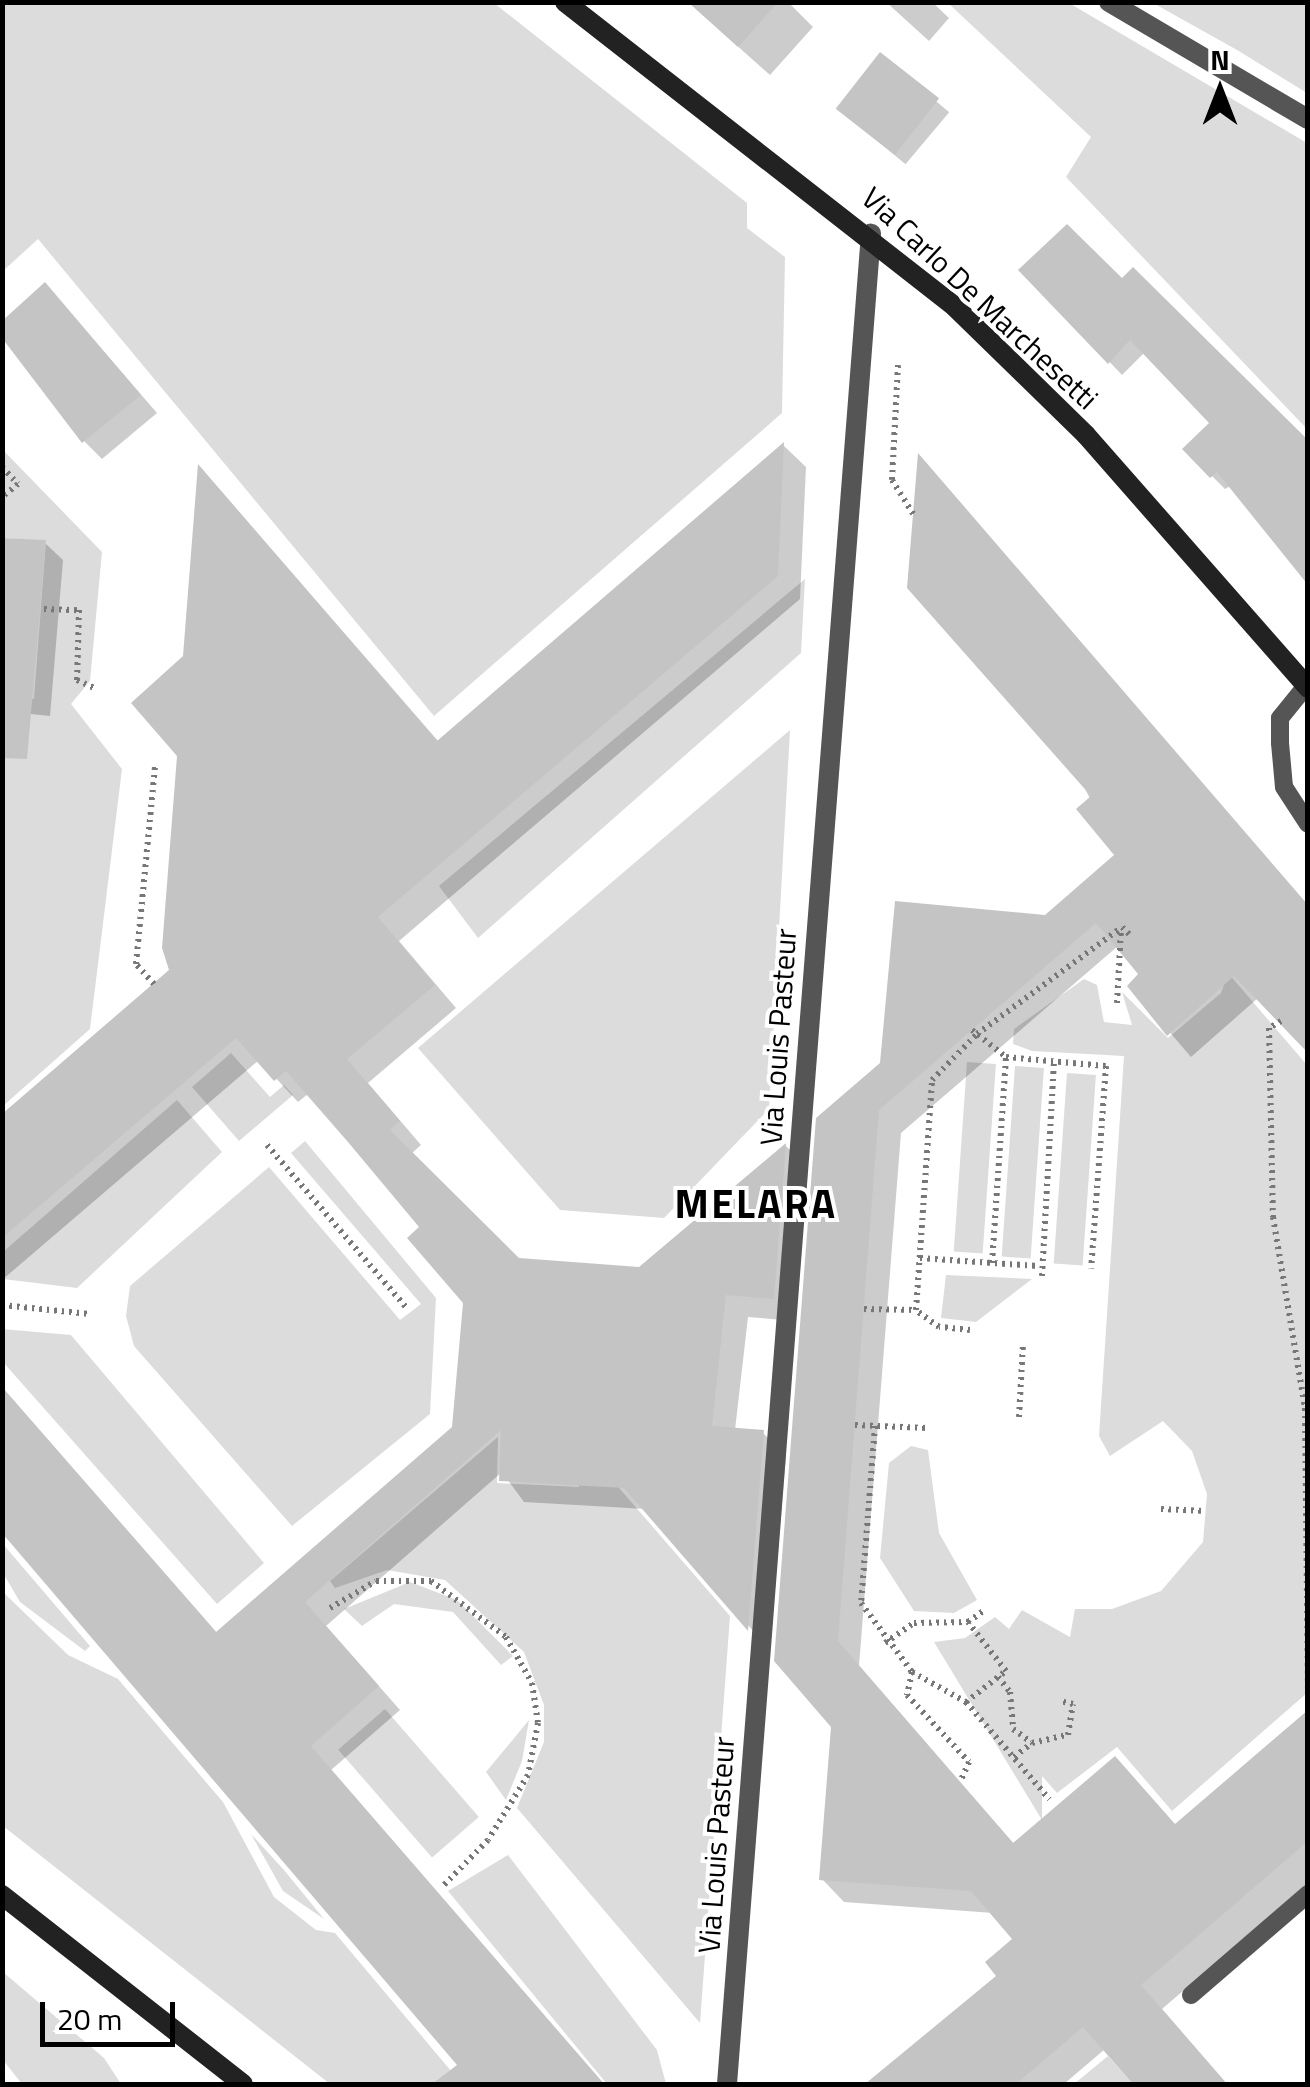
<!DOCTYPE html>
<style>
body{margin:0}
#map{position:relative;width:1310px;height:2087px;overflow:hidden;background:#fff;font-family:"Titillium Web",sans-serif}
div>[style]{position:absolute}
.green>*{inset:0;background:#dcdcdc;transform-origin:0 0}
.shadow>*{inset:0;background:#0003;transform-origin:0 0}
.building>*{inset:0;background:#c4c4c4;transform-origin:0 0}
.path>*{height:6px;margin-top:-3px;transform-origin:0;background:repeating-linear-gradient(90deg,#777 0 2.5px,transparent 0 7.5px)}
.lane>*{height:18px;margin:-9px;padding:0 9px;transform-origin:9px;border-radius:9px;background:#555}
.street>*{height:20px;margin:-10px;padding:0 10px;transform-origin:10px;border-radius:10px;background:#555}
.secondary>*{height:20px;margin:-10px;padding:0 10px;transform-origin:10px;border-radius:10px;background:#222}
span{translate:-50% -50%;white-space:nowrap;text-align:center;line-height:1.15;-webkit-text-stroke:8px #fff;paint-order:stroke}
.street-label{font-size:30px;color:#000}
.district-label{font-size:40px;color:#000;font-weight:700;letter-spacing:2.5px}
.frame{position:absolute;inset:0;border:5px solid #000;pointer-events:none}
.north{position:absolute;left:1170px;top:40px;width:100px;height:100px;-webkit-text-stroke:8px #fff;paint-order:stroke;rotate:0deg;font-size:28px;font-weight:700;line-height:40px;text-align:center;color:#000}
.north::after{content:'';display:block;margin:auto;width:35px;height:45px;background:#000;clip-path:polygon(50% 0,100% 100%,50% 72%,0 100%)}
.scale{position:absolute;left:40px;top:2002px;width:135px;height:45px;box-sizing:border-box;border:5px solid #000;border-top:0;padding-left:12px;font-size:30px;line-height:35px;white-space:nowrap;color:#000;-webkit-text-stroke:8px #fff;paint-order:stroke}
</style>
<div id="map">
<div class="green">
<div style="clip-path:polygon(2px 3px,494px 3px,747px 203px,747px 228px,785px 257px,782px 413px,434px 716px,38px 239px,3px 271px)"></div>
<div style="clip-path:polygon(948px 3px,1069px 3px,1307px 143px,1307px 429px,1066px 177px,1091px 137px)"></div>
<div style="clip-path:polygon(1153px 3px,1307px 3px,1307px 93px,1237px 50px)"></div>
<div style="clip-path:polygon(3px 450px,102px 552px,90px 681px,71px 704px,122px 769px,90px 1029px,3px 1106px,2px 696px,34px 699px,46px 541px,3px 538px)"></div>
<div style="clip-path:polygon(805px 579px,801px 653px,478px 938px,439px 886px)"></div>
<div style="clip-path:polygon(790px 730px,769px 1109px,664px 1218px,560px 1210px,418px 1048px)"></div>
<div style="clip-path:polygon(1228px 973px,1307px 1065px,1307px 1693px,1172px 1811px,1117px 1747px,1057px 1793px,1042px 1776px,1042px 1820px,934px 1642px,965px 1638px,995px 1617px,1009px 1629px,1022px 1610px,1070px 1637px,1075px 1609px,1112px 1609px,1161px 1591px,1203px 1542px,1207px 1494px,1192px 1451px,1163px 1421px,1110px 1456px,1099px 1436px,1124px 1056px,1032px 1051px,1013px 1044px,1014px 1029px,1084px 979px,1097px 985px,1104px 1022px,1132px 1025px,1122px 992px,1168px 1038px,1221px 993px)"></div>
<div style="clip-path:polygon(231px 1053px,270px 1097px,284px 1085px,293px 1095px,239px 1141px,192px 1087px)"></div>
<div style="left:967px;top:1062px;width:29px;height:190px;rotate:4deg"></div>
<div style="left:1015px;top:1066px;width:29px;height:191px;rotate:4deg"></div>
<div style="left:1067px;top:1073px;width:29px;height:191px;rotate:4deg"></div>
<div style="clip-path:polygon(177px 1100px,222px 1152px,77px 1288px,3px 1279px,3px 1252px)"></div>
<div style="clip-path:polygon(305px 1141px,436px 1298px,430px 1414px,292px 1526px,134px 1346px,126px 1316px,130px 1286px,269px 1167px,400px 1320px,421px 1304px,291px 1153px)"></div>
<div style="clip-path:polygon(946px 1275px,1032px 1279px,976px 1322px,941px 1318px)"></div>
<div style="clip-path:polygon(2px 1329px,71px 1335px,264px 1563px,217px 1604px,3px 1362px)"></div>
<div style="clip-path:polygon(498px 1437px,497px 1483px,579px 1487px,581px 1444px,730px 1616px,700px 2023px,517px 1808px,544px 1742px,544px 1705px,524px 1652px,445px 1580px,387px 1570px,335px 1588px,330px 1581px)"></div>
<div style="clip-path:polygon(911px 1446px,928px 1450px,939px 1533px,977px 1600px,954px 1613px,914px 1611px,880px 1558px,889px 1463px)"></div>
<div style="clip-path:polygon(3px 1544px,90px 1646px,85px 1651px,20px 1602px,3px 1573px)"></div>
<div style="clip-path:polygon(410px 1582px,457px 1600px,513px 1656px,501px 1665px,453px 1612px,394px 1604px,362px 1626px,344px 1609px)"></div>
<div style="clip-path:polygon(2px 1591px,68px 1655px,118px 1679px,223px 1802px,274px 1897px,316px 1930px,335px 1933px,462px 2084px,330px 2084px,3px 1826px)"></div>
<div style="left:385px;top:1709px;width:143px;height:62px;rotate:49deg"></div>
<div style="clip-path:polygon(529px 1720px,522px 1761px,506px 1800px,486px 1772px)"></div>
<div style="clip-path:polygon(251px 1834px,284px 1870px,324px 1919px,283px 1891px)"></div>
<div style="clip-path:polygon(508px 1855px,657px 2050px,666px 2084px,607px 2084px,448px 1891px)"></div>
<div style="clip-path:polygon(3px 1972px,104px 2058px,121px 2084px,22px 2084px,3px 2060px)"></div>
<div style="clip-path:polygon(1108px 2056px,1133px 2084px,1074px 2084px)"></div>
</div>
<div class="shadow">
<div style="clip-path:polygon(688px 2px,788px 2px,813px 27px,770px 75px)"></div>
<div style="clip-path:polygon(886px 2px,932px 2px,949px 18px,929px 41px)"></div>
<div style="left:881px;top:55px;width:89px;height:68px;rotate:40deg"></div>
<div style="clip-path:polygon(1022px 270px,1122px 281px,1308px 444px,1225px 489px,1185px 449px,1213px 423px,1145px 352px,1122px 375px)"></div>
<div style="clip-path:polygon(62px 303px,157px 413px,102px 459px,84px 441px)"></div>
<div style="clip-path:polygon(784px 446px,806px 467px,800px 599px,399px 941px,456px 1008px,368px 1083px,421px 1145px,411px 1154px,518px 1260px,640px 1270px,786px 1146px,808px 1168px,796px 1321px,748px 1317px,735px 1430px,763px 1433px,786px 1455px,770px 1650px,646px 1509px,524px 1502px,502px 1472px,326px 1626px,400px 1710px,331px 1770px,604px 2084px,478px 2084px,2px 1529px,2px 1387px,218px 1634px,455px 1428px,466px 1302px,422px 1228px,308px 1094px,298px 1102px,259px 1060px,2px 1280px,2px 1117px,172px 971px,186px 657px,220px 490px,439px 742px)"></div>
<div style="clip-path:polygon(920px 458px,1308px 908px,1258px 998px,1191px 1057px,1130px 986px,1142px 974px,1118px 946px,901px 1133px,859px 1666px,1015px 1845px,1176px 1826px,1308px 1713px,1308px 1883px,1162px 2009px,1227px 2084px,1136px 2084px,1105px 2049px,1064px 2084px,873px 2084px,1000px 1976px,1015px 1940px,993px 1913px,844px 1902px,822px 1879px,834px 1726px,818px 1119px,1118px 855px)"></div>
<div style="clip-path:polygon(45px 543px,63px 560px,50px 716px,2px 711px)"></div>
</div>
<div class="building">
<div style="clip-path:polygon(688px 2px,778px 2px,738px 47px)"></div>
<div style="left:880px;top:52px;width:75px;height:72px;rotate:38deg"></div>
<div style="clip-path:polygon(1067px 224px,1122px 278px,1133px 267px,1308px 440px,1308px 585px,1217px 472px,1210px 478px,1182px 449px,1209px 423px,1130px 340px,1108px 364px,1018px 270px)"></div>
<div style="clip-path:polygon(45px 282px,141px 395px,82px 443px,2px 338px,2px 321px)"></div>
<div style="clip-path:polygon(784px 442px,778px 576px,378px 917px,435px 985px,347px 1059px,400px 1121px,390px 1130px,519px 1258px,639px 1267px,786px 1143px,774px 1299px,726px 1295px,712px 1426px,764px 1430px,748px 1631px,624px 1488px,499px 1481px,501px 1430px,305px 1602px,379px 1686px,311px 1746px,604px 2084px,432px 2084px,457px 2065px,2px 1533px,2px 1387px,216px 1632px,452px 1427px,463px 1303px,407px 1238px,419px 1227px,348px 1142px,286px 1071px,274px 1081px,236px 1038px,2px 1238px,2px 1114px,169px 970px,162px 948px,177px 756px,131px 703px,183px 656px,198px 464px,437px 741px)"></div>
<div style="clip-path:polygon(918px 453px,1308px 905px,1308px 1053px,1234px 976px,1167px 1036px,1127px 986px,1138px 974px,1096px 923px,879px 1110px,838px 1641px,1013px 1843px,1115px 1756px,1175px 1824px,1308px 1710px,1308px 1841px,1141px 1985px,1227px 2084px,1133px 2084px,1083px 2027px,1016px 2084px,865px 2084px,996px 1976px,985px 1962px,1012px 1939px,971px 1891px,819px 1880px,831px 1727px,774px 1661px,816px 1118px,880px 1063px,895px 901px,1045px 915px,1114px 855px,1076px 809px,1091px 796px,907px 588px)"></div>
<div style="clip-path:polygon(2px 538px,46px 540px,27px 759px,2px 758px)"></div>
</div>
<div class="path">
<div style="left:898px;top:365px;width:115px;rotate:93deg"></div>
<div style="left:892px;top:480px;width:40px;rotate:58deg"></div>
<div style="left:2px;top:467px;width:23px;rotate:47deg"></div>
<div style="left:18px;top:484px;width:21px;rotate:141deg"></div>
<div style="left:44px;top:609px;width:35px;rotate:2deg"></div>
<div style="left:79px;top:610px;width:70px;rotate:91.6deg"></div>
<div style="left:77px;top:680px;width:19px;rotate:25deg"></div>
<div style="left:154px;top:984px;width:27px;rotate:-132deg"></div>
<div style="left:136px;top:964px;width:200px;rotate:-84.5deg"></div>
<div style="left:1117px;top:1003px;width:74px;rotate:-86.9deg"></div>
<div style="left:1281px;top:1021px;width:14px;rotate:150deg"></div>
<div style="left:1269px;top:1028px;width:189px;rotate:88.8deg"></div>
<div style="left:1273px;top:1217px;width:194px;rotate:80.5deg"></div>
<div style="left:1305px;top:1408px;width:284px;rotate:89.4deg"></div>
<div style="left:972px;top:1030px;width:43px;rotate:38.5deg"></div>
<div style="left:1006px;top:1057px;width:100px;rotate:5.1deg"></div>
<div style="left:1106px;top:1066px;width:203px;rotate:94.2deg"></div>
<div style="left:267px;top:1145px;width:213px;rotate:49.4deg"></div>
<div style="left:920px;top:1258px;width:118px;rotate:3.9deg"></div>
<div style="left:992px;top:1263px;width:206px;rotate:-86.1deg"></div>
<div style="left:1042px;top:1276px;width:214px;rotate:-86.8deg"></div>
<div style="left:2px;top:1305px;width:88px;rotate:5.8deg"></div>
<div style="left:864px;top:1309px;width:52px;rotate:1.1deg"></div>
<div style="left:970px;top:1330px;width:31px;rotate:-174deg"></div>
<div style="left:939px;top:1327px;width:29px;rotate:-144deg"></div>
<div style="left:916px;top:1310px;width:231px;rotate:-86deg"></div>
<div style="left:932px;top:1080px;width:64px;rotate:-45.6deg"></div>
<div style="left:977px;top:1034px;width:180px;rotate:-36.4deg"></div>
<div style="left:1122px;top:927px;width:10px;rotate:45deg"></div>
<div style="left:1019px;top:1417px;width:73px;rotate:-86.9deg"></div>
<div style="left:855px;top:1425px;width:72px;rotate:2.4deg"></div>
<div style="left:875px;top:1426px;width:178px;rotate:94.5deg"></div>
<div style="left:861px;top:1603px;width:86px;rotate:53.5deg"></div>
<div style="left:912px;top:1672px;width:62px;rotate:29.1deg"></div>
<div style="left:966px;top:1702px;width:128px;rotate:49.4deg"></div>
<div style="left:1161px;top:1509px;width:45px;rotate:2.5deg"></div>
<div style="left:330px;top:1608px;width:53px;rotate:-30.4deg"></div>
<div style="left:376px;top:1581px;width:55px"></div>
<div style="left:431px;top:1581px;width:94px;rotate:36.7deg"></div>
<div style="left:506px;top:1637px;width:53px;rotate:60.5deg"></div>
<div style="left:532px;top:1683px;width:40px;rotate:81.5deg"></div>
<div style="left:538px;top:1723px;width:53px;rotate:100.9deg"></div>
<div style="left:528px;top:1775px;width:76px;rotate:121.6deg"></div>
<div style="left:488px;top:1840px;width:63px;rotate:134.4deg"></div>
<div style="left:885px;top:1643px;width:35px;rotate:-35deg"></div>
<div style="left:914px;top:1623px;width:54px;rotate:-1.1deg"></div>
<div style="left:968px;top:1622px;width:22px;rotate:-36deg"></div>
<div style="left:912px;top:1672px;width:24px;rotate:102deg"></div>
<div style="left:907px;top:1695px;width:91px;rotate:47.2deg"></div>
<div style="left:969px;top:1762px;width:22px;rotate:114deg"></div>
<div style="left:998px;top:1677px;width:19px;rotate:51deg"></div>
<div style="left:1010px;top:1692px;width:37px;rotate:85deg"></div>
<div style="left:1013px;top:1729px;width:24px;rotate:36deg"></div>
<div style="left:1032px;top:1743px;width:37px;rotate:-13deg"></div>
<div style="left:1068px;top:1735px;width:31px;rotate:-81deg"></div>
<div style="left:1073px;top:1704px;width:13px;rotate:-167deg"></div>
<div style="left:966px;top:1702px;width:51px;rotate:-37.8deg"></div>
<div style="left:1006px;top:1671px;width:62px;rotate:-127.8deg"></div>
<div style="left:1014px;top:1757px;width:23px;rotate:-38deg"></div>
</div>
<div class="lane">
<div style="left:1306px;top:686px;width:41px;rotate:129.1deg"></div>
<div style="left:1280px;top:718px;width:25px;rotate:90deg"></div>
<div style="left:1280px;top:743px;width:44px;rotate:84.8deg"></div>
<div style="left:1284px;top:787px;width:44px;rotate:57deg"></div>
<div style="left:1191px;top:1995px;width:155px;rotate:-40.8deg"></div>
</div>
<div class="street">
<div style="left:1109px;top:2px;width:231px;rotate:30.5deg"></div>
<div style="left:727px;top:2084px;width:1856px;rotate:-85.55deg"></div>
</div>
<div class="secondary">
<div style="left:565px;top:2px;width:495px;rotate:38deg"></div>
<div style="left:955px;top:307px;width:183px;rotate:44.3deg"></div>
<div style="left:1086px;top:435px;width:337px;rotate:48.7deg"></div>
<div style="left:2px;top:1895px;width:306px;rotate:38.1deg"></div>
</div>
<div class="street-label">
<span style="left:980px;top:298px;rotate:43deg">Via Carlo De Marchesetti</span>
<span style="left:778px;top:1037px;rotate:-86deg">Via Louis Pasteur</span>
<span style="left:716px;top:1845px;rotate:-86deg">Via Louis Pasteur</span>
</div>
<div class="district-label">
<span style="left:756px;top:1204px">MELARA</span>
</div>
<div class="frame"></div>
<div class="north">N</div>
<div class="scale">20 m</div>
</div>
